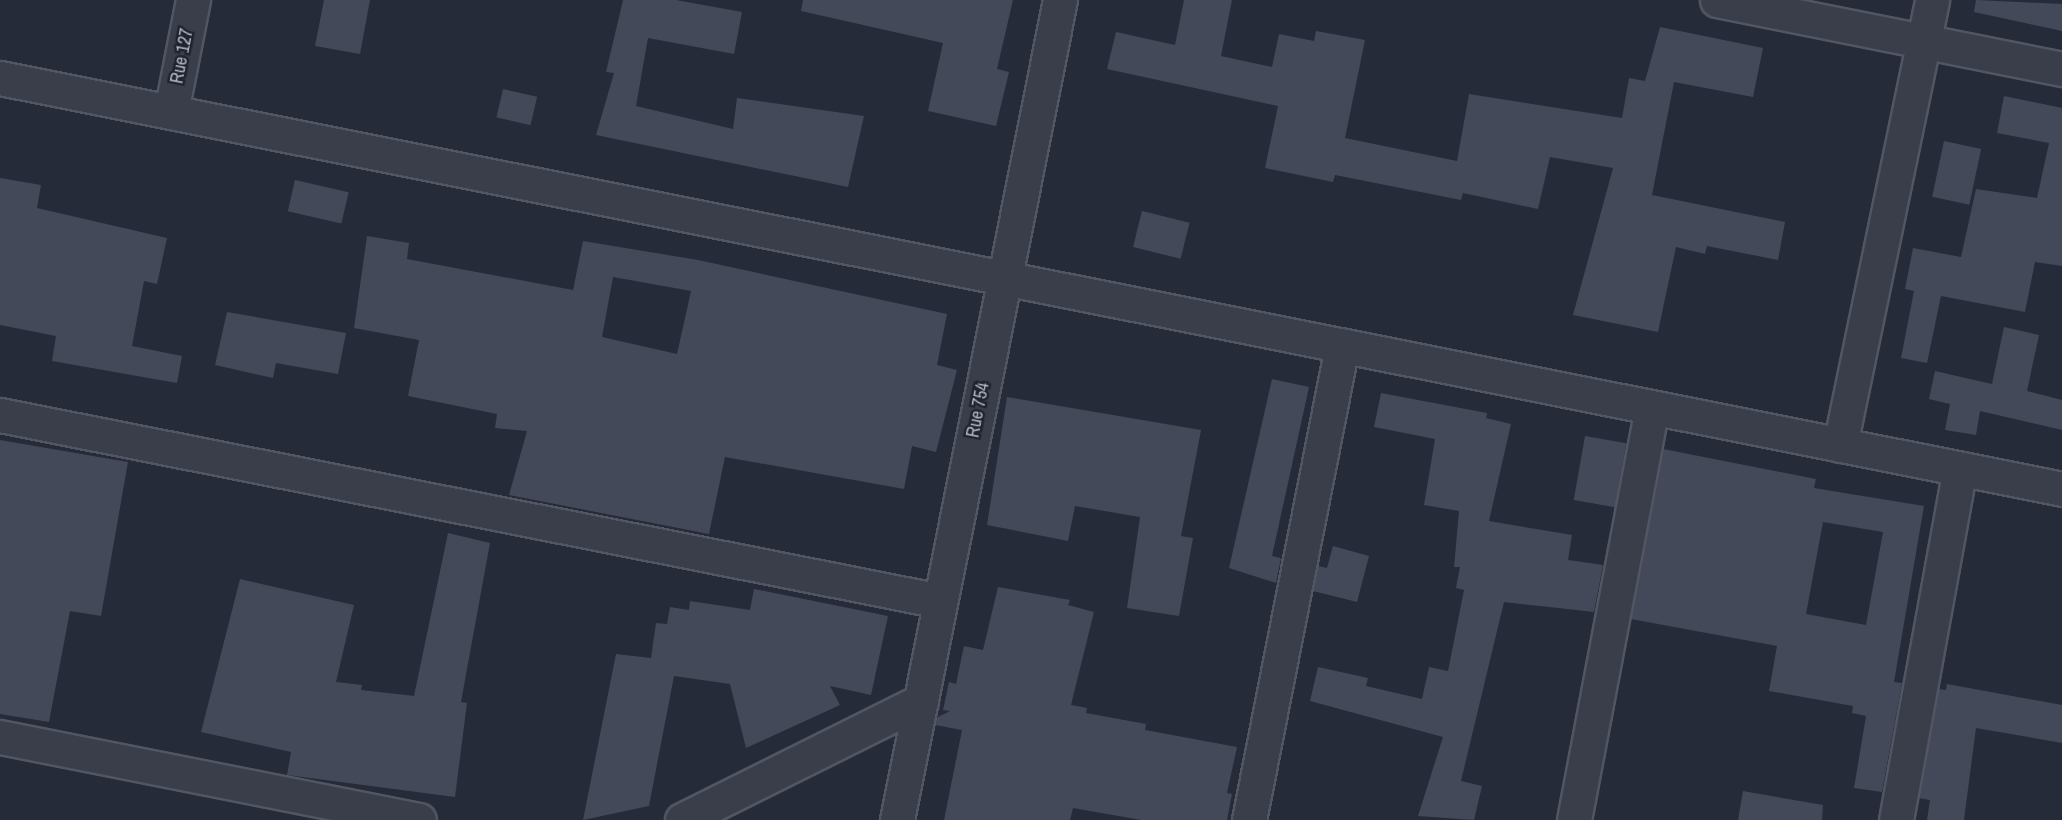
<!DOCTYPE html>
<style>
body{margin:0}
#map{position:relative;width:2062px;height:820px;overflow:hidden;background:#262b3a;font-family:"Archivo Narrow",sans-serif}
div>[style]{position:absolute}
.building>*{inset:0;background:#434959;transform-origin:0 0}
.roads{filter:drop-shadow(2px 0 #525663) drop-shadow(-2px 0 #525663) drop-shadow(0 2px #525663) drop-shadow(0 -2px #525663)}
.minor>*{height:33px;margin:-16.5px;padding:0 16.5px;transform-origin:16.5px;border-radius:16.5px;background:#3a3e4b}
.tertiary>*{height:33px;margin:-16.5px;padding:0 16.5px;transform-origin:16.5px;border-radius:16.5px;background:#3a3e4b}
span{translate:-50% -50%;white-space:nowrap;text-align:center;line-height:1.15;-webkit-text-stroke:5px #1f2330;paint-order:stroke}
.street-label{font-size:18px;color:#b5b9c6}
</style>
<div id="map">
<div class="building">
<div style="clip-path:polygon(324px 0,370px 0,360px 54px,315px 46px)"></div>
<div style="clip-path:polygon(623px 0,676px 0,742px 12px,734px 54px,648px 38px,636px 106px,733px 129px,737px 98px,864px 116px,848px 187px,596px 135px,614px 73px,606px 72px)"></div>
<div style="clip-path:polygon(803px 0,1013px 0,997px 69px,1009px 72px,996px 126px,928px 111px,943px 43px,801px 11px)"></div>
<div style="clip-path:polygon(1184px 0,1232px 0,1221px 56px,1272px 67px,1279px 34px,1314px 41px,1316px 31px,1365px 40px,1345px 138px,1457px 161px,1469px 94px,1622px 118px,1629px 78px,1645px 81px,1660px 27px,1763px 48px,1753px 97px,1674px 82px,1652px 195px,1785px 222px,1778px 260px,1707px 246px,1705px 254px,1676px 247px,1658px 332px,1573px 315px,1613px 168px,1550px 157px,1538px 209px,1463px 193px,1461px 200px,1335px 175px,1333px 182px,1265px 168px,1278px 106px,1107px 69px,1116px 32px,1175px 45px)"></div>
<div style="clip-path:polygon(1976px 0,2062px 4px,2062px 31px,1974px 12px)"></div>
<div style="left:503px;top:89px;width:35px;height:29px;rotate:13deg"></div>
<div style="clip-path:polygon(2004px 96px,2062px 108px,2062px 266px,2035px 262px,2025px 312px,1941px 296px,1927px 363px,1901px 358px,1914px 291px,1905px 289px,1913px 248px,1961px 257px,1976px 189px,2037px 198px,2049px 143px,1997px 133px)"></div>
<div style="left:1944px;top:141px;width:38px;height:57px;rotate:12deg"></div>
<div style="clip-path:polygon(0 178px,41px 185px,37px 208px,167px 238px,157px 284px,144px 281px,132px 346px,182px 356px,177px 383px,52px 361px,56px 336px,0 325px)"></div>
<div style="left:295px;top:180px;width:55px;height:32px;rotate:13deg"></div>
<div style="left:1142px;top:211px;width:49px;height:37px;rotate:14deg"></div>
<div style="clip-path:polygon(evenodd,367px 236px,409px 243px,407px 259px,573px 290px,583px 241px,698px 260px,947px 314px,937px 365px,957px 370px,936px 452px,912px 446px,904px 489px,725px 457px,709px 534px,509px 495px,527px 431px,495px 428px,497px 414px,408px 396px,419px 340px,354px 328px,367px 236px,613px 277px,691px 291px,677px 354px,602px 337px,613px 277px)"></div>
<div style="clip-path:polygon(227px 312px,346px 333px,338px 374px,276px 363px,273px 378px,215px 365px)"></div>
<div style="clip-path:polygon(2004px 327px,2039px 335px,2027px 391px,2062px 400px,2062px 430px,1980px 411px,1976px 435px,1945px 430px,1950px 404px,1929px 399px,1935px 371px,1992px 384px)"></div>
<div style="clip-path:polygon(1272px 379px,1309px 387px,1272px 556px,1281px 558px,1276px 583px,1229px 568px)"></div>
<div style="clip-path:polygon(1381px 393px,1487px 413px,1486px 418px,1511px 424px,1489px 521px,1572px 535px,1568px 560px,1603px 565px,1594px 612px,1504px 602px,1461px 781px,1482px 786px,1474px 820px,1418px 816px,1443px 737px,1310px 701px,1318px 667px,1368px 678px,1366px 686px,1422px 699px,1429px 667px,1448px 671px,1464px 590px,1456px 588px,1460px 567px,1454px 567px,1459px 511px,1424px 505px,1435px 439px,1374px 427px)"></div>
<div style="clip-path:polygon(1007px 397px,1201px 430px,1181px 536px,1193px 538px,1179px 616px,1127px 608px,1140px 517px,1075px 506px,1068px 541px,987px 525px)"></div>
<div style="left:1585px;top:436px;width:42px;height:65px;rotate:10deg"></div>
<div style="clip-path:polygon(0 440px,128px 462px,101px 616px,70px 611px,49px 722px,0 714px)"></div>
<div style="clip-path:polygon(evenodd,1663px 449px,1816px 479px,1814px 488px,1924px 506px,1894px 682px,1902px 683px,1882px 792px,1854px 788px,1866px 716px,1852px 713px,1853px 706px,1769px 691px,1777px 646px,1631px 619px,1663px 449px,1823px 522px,1883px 532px,1866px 625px,1806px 614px,1823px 522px)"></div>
<div style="clip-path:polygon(448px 533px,490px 543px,461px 702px,467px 703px,455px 797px,287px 775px,291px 752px,201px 732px,240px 579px,354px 605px,336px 682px,362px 685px,361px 690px,414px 696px)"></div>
<div style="clip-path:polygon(1333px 546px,1369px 556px,1357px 602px,1313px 591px,1318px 566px,1327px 568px)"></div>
<div style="clip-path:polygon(998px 587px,1070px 600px,1068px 605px,1094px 612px,1071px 705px,1087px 708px,1086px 713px,1146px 724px,1145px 730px,1237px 747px,1227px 793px,1232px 794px,1227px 820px,1141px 820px,1073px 808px,1070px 820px,944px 820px,962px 730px,935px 725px,936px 718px,950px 711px,943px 710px,949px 682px,956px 684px,964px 646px,983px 650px)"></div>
<div style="clip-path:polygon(754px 589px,888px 616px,871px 695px,830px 686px,840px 705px,746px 748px,730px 684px,674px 676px,649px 806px,583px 820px,616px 654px,651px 658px,656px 623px,667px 624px,670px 607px,689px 610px,690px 601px,750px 610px)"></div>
<div style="clip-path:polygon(1947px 684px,2062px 705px,2062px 743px,1976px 728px,1964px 820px,1927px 820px,1930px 800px,1919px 798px,1939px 689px,1946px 690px)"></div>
<div style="clip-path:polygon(1743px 791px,1823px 805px,1822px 820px,1738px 820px)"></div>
</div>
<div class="roads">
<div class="minor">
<div style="left:1717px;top:0;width:352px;rotate:11.3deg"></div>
<div style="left:171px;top:112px;width:114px;rotate:-78.9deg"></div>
<div style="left:0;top:415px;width:958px;rotate:11.19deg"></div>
<div style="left:1840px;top:445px;width:454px;rotate:-78.3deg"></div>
<div style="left:0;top:737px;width:427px;rotate:11.2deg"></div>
<div style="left:682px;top:820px;width:267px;rotate:-26.5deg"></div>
<div style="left:897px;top:820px;width:836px;rotate:-78.76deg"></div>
<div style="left:1249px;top:820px;width:483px;rotate:-78.9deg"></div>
<div style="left:1574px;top:820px;width:419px;rotate:-79.3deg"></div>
<div style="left:1896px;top:820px;width:357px;rotate:-79.7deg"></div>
</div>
<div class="tertiary">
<div style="left:0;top:78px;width:2103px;rotate:11.27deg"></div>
</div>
</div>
<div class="street-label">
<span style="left:182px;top:56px;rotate:-79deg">Rue 127</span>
<span style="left:978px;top:410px;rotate:-79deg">Rue 754</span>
</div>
</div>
